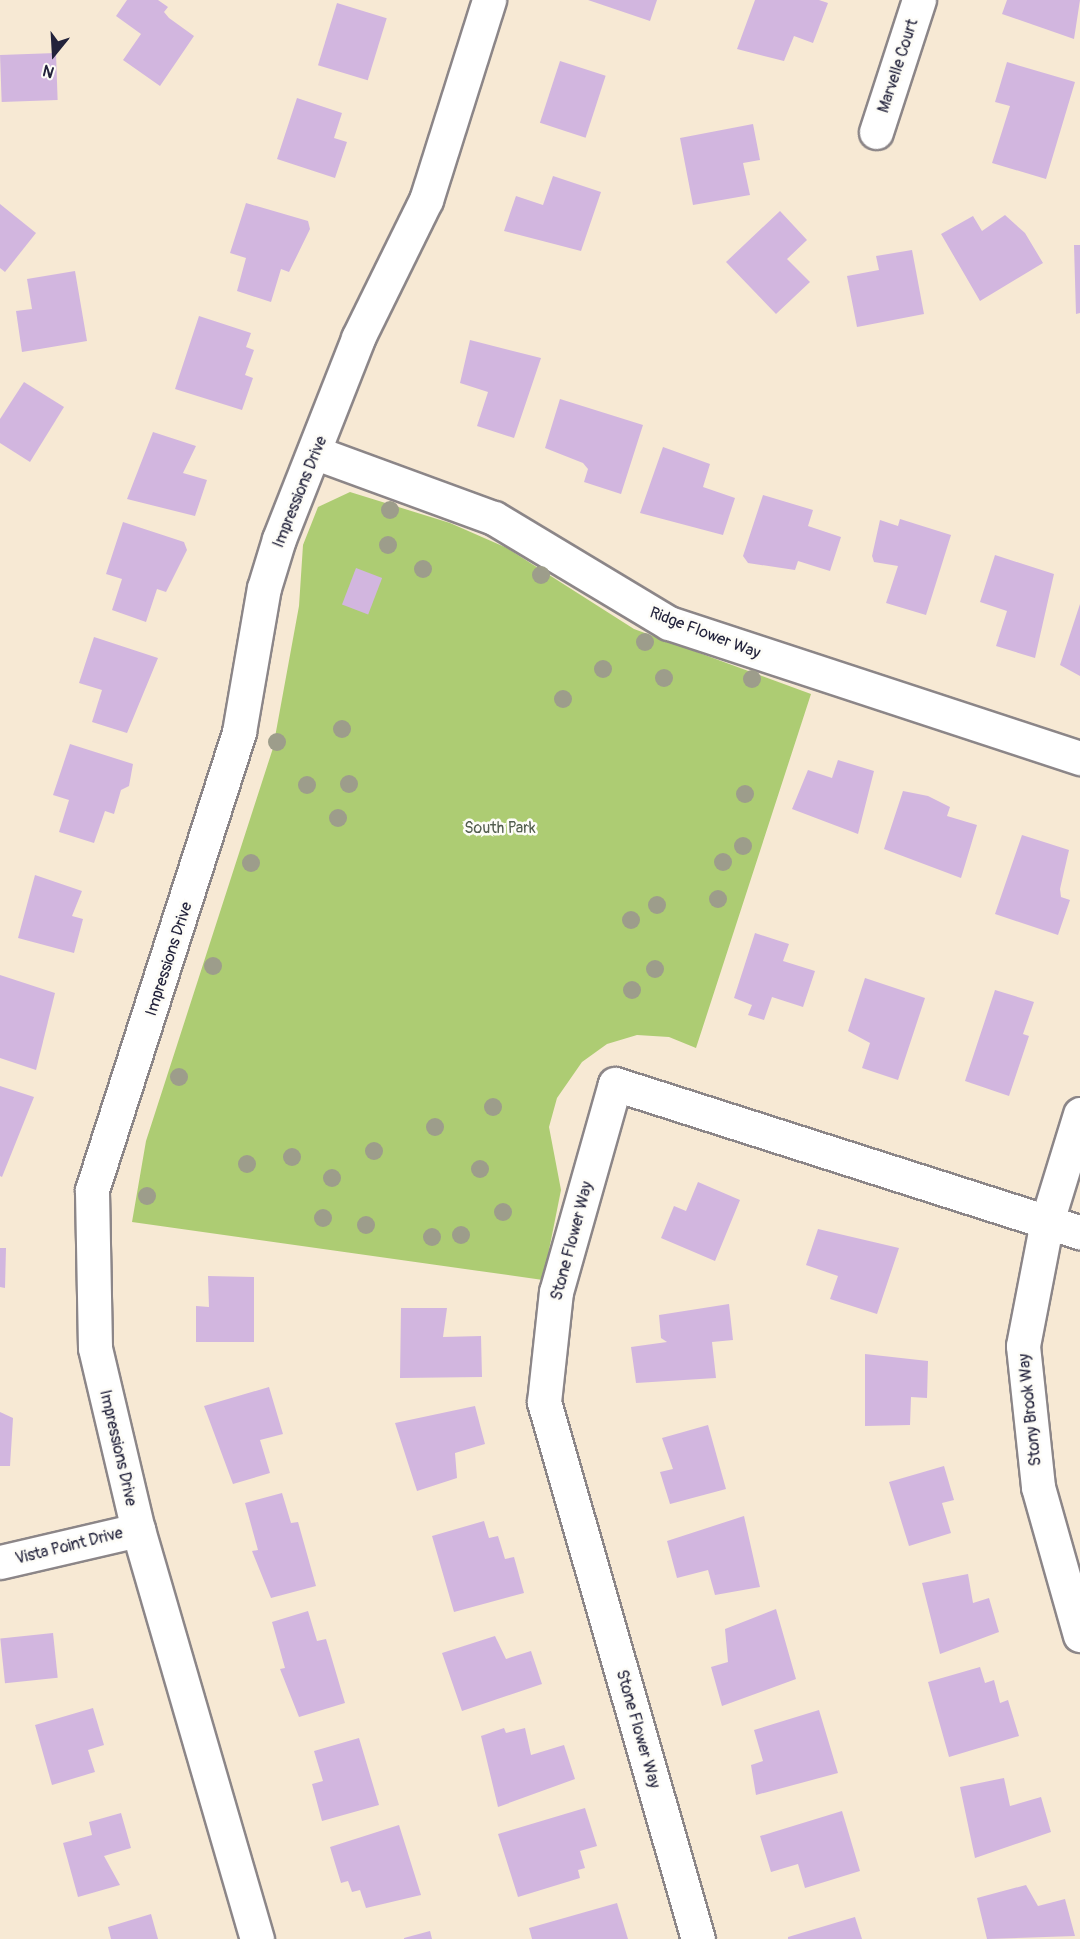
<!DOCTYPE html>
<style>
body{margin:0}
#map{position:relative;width:1080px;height:1939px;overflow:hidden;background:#f7e9d4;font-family:Pangolin,sans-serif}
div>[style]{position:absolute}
.green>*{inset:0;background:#adcc73}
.building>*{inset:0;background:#d2b6df;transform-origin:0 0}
.roads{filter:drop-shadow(2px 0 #8c8688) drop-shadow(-2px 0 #8c8688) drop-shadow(0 2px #8c8688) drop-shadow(0 -2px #8c8688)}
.minor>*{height:33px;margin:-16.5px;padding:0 16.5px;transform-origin:16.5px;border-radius:16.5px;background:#fff}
.trees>*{width:18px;height:18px;margin:-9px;border-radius:50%;background:#9d9d8b}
span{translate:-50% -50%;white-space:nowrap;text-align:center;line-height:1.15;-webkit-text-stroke:5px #fdfcf7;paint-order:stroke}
.street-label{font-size:16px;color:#22223b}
.park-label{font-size:16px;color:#535e4f}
.north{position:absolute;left:24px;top:24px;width:60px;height:60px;-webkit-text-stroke:4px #fdfcf7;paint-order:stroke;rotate:198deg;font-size:16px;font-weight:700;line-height:24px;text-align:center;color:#22223b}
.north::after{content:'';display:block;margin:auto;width:21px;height:27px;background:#22223b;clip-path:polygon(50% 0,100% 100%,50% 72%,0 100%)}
</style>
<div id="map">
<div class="green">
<div style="clip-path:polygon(350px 492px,450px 523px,507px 548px,634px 629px,811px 694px,696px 1048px,669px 1037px,637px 1035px,607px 1044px,582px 1062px,557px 1098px,549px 1127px,561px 1190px,543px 1280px,132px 1222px,146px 1141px,273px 748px,299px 606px,303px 545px,318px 507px)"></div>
</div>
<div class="building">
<div style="clip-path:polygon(127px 0,158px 0,168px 7px,164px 12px,169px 18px,194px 36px,160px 86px,123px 60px,141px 34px,116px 16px)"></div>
<div style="clip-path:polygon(588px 0,657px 0,650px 21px)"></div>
<div style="clip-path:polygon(755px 0,819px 0,828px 3px,813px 43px,794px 36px,784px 61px,737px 49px)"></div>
<div style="clip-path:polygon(1007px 0,1080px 0,1074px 39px,1002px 14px)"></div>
<div style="left:337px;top:3px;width:52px;height:65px;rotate:17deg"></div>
<div style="left:56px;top:53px;width:47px;height:56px;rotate:88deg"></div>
<div style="left:560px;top:61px;width:48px;height:65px;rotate:18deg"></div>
<div style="clip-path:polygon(1007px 62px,1075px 82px,1046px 179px,992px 163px,1010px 106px,995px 102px)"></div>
<div style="clip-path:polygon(297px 98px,342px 113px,334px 138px,347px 142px,335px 178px,277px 159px)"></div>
<div style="clip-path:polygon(753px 124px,760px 160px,743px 163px,750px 195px,693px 205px,680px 138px)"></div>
<div style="clip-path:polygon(553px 176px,601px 192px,581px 251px,504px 231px,516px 196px,543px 205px)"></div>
<div style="clip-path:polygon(246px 203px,308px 221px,310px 229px,289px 272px,281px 269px,271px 302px,237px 291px,246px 258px,230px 253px)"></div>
<div style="clip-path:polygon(0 204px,36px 233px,5px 272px,0 268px)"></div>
<div style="clip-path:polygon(780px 211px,807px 240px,787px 259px,810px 282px,776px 314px,726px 262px)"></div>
<div style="clip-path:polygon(1005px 215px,1025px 233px,1043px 263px,980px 301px,941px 234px,973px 216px,982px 231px)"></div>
<div style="clip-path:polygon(1074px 245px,1080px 245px,1080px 313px,1076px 314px)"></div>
<div style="clip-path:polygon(912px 250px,924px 314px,857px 327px,847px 276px,879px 270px,876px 256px)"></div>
<div style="clip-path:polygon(75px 271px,87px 341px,22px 352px,16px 311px,32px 309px,27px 279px)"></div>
<div style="clip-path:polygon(199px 316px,251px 333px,246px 347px,254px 350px,245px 375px,253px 378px,242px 410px,175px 389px)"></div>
<div style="clip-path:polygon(470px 340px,541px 358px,514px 438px,477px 426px,488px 392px,460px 383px)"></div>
<div style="clip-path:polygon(24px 382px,64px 407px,30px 462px,0 443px,0 419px)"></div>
<div style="clip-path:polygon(560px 399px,643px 425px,621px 494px,584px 482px,588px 469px,583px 463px,545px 448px)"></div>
<div style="clip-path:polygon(153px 432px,196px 446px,183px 473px,207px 480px,195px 516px,127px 499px)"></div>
<div style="clip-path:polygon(663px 447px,710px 464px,703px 487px,735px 498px,723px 535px,640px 513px)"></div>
<div style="clip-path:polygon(763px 495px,813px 510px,808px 526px,841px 537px,830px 571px,798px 561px,795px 570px,748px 563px,743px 556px)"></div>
<div style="clip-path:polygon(900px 519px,951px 535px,926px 615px,886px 603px,898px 566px,874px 562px,872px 556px,880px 520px,898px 526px)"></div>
<div style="clip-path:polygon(123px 522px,184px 542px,187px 550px,166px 592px,157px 589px,146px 622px,112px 610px,122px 579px,106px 574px)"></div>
<div style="clip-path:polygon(995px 555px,1054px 574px,1035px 658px,996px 646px,1007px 611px,980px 602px)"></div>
<div style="left:356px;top:568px;width:28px;height:39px;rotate:21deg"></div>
<div style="clip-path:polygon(1080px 604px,1080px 676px,1060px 665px)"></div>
<div style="clip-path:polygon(94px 637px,158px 658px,127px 733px,92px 722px,102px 690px,79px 683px)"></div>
<div style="clip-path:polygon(70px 744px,133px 764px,129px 786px,121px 790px,114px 814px,105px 811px,94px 843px,59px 832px,69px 800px,53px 795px)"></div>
<div style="clip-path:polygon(838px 760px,874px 771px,858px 834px,792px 809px,808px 770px,832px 778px)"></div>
<div style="clip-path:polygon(903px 791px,928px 796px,950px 807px,947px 816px,977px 825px,961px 878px,884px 849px)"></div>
<div style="clip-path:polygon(1022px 835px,1069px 850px,1060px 889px,1061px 897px,1070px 900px,1058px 935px,995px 914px)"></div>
<div style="clip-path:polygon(35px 875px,82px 891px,72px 916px,83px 919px,74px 953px,18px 938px)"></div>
<div style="clip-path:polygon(755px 933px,789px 944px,783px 961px,815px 971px,803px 1007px,772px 997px,764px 1020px,748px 1015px,752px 1005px,734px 998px)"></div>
<div style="clip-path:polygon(0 975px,55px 993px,36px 1070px,0 1058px)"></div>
<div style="clip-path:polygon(865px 978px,925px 998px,898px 1080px,862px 1068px,870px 1043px,848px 1031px)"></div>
<div style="clip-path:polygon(995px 990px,1034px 1002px,1023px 1034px,1029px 1036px,1009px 1096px,965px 1081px)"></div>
<div style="clip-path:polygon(0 1086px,34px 1097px,2px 1177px,0 1176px)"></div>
<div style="clip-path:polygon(698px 1182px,740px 1200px,715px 1261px,661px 1238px,674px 1206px,686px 1211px)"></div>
<div style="clip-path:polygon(818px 1229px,899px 1248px,877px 1314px,830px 1299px,838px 1276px,806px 1265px)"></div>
<div style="clip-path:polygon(0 1248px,6px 1248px,5px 1288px,0 1287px)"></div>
<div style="clip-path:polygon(208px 1276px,254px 1277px,254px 1342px,196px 1342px,196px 1306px,209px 1307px)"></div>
<div style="clip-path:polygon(729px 1304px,733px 1340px,712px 1342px,716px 1378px,636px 1383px,631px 1347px,667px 1342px,661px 1338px,659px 1315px)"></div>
<div style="clip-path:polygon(401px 1308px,447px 1308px,443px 1337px,481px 1336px,482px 1377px,400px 1378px)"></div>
<div style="clip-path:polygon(865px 1354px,928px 1361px,927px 1398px,911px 1397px,910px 1425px,865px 1426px)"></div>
<div style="clip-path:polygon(269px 1387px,283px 1434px,260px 1440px,270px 1473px,233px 1484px,204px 1406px)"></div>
<div style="clip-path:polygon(475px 1406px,485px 1444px,455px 1453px,457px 1478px,417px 1491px,395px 1423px)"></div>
<div style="clip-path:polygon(0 1412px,13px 1418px,10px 1466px,0 1466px)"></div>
<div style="clip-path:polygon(708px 1425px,726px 1489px,670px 1504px,660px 1472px,673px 1469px,662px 1438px)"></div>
<div style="clip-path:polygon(944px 1466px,954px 1500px,942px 1503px,951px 1533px,909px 1546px,889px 1482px)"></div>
<div style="clip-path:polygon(282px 1493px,291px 1523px,298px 1522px,316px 1586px,271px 1598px,252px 1551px,258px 1550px,245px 1503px)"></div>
<div style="clip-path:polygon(744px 1516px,760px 1587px,715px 1595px,708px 1570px,677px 1578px,667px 1541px)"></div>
<div style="clip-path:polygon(484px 1521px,489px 1538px,498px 1536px,505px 1559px,514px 1557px,524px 1593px,454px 1612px,432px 1536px)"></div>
<div style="clip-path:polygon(968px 1574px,973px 1603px,989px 1598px,999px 1632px,940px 1654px,922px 1583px)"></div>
<div style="clip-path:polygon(776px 1609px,796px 1679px,722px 1706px,711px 1667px,728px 1662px,725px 1629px)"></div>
<div style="clip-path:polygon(308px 1611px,317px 1641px,326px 1639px,345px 1703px,299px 1717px,280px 1669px,285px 1668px,272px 1622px)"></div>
<div style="left:53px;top:1633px;width:45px;height:53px;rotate:84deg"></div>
<div style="clip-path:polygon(495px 1636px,506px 1659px,531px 1651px,542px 1684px,462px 1711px,442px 1653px)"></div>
<div style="clip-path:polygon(980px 1667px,985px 1683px,994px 1680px,1000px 1703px,1008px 1700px,1019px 1736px,949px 1757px,928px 1682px)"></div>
<div style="clip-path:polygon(93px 1708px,104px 1745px,88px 1750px,95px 1772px,52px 1785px,35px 1725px)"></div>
<div style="clip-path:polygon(819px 1710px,838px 1773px,756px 1795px,751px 1765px,763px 1761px,754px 1730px)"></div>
<div style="clip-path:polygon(504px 1728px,506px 1733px,525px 1728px,531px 1755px,564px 1745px,575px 1779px,498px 1807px,481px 1736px)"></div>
<div style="clip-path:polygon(359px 1738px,379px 1805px,322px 1821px,312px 1784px,323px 1781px,314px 1751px)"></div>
<div style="clip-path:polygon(1004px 1778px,1010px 1806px,1041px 1797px,1051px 1832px,975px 1858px,960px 1787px)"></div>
<div style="clip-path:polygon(585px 1808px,597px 1846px,580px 1851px,585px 1868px,578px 1870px,580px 1878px,518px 1897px,498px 1834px)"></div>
<div style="clip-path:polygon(842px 1811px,860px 1871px,805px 1888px,798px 1864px,771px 1872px,760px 1836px)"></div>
<div style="clip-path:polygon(121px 1813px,131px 1848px,104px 1856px,120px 1885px,78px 1897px,63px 1843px,92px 1835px,89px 1822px)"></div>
<div style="clip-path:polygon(399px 1825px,421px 1895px,366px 1908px,360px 1890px,352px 1892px,348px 1881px,341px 1883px,330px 1847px)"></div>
<div style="clip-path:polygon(1026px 1885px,1038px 1906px,1065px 1899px,1075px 1936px,987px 1939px,977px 1898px)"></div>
<div style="clip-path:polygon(617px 1903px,628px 1939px,532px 1939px,529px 1928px)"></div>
<div style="clip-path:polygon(151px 1914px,158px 1939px,111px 1939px,108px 1927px)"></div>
<div style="clip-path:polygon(855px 1917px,862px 1939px,788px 1939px,788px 1937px)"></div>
<div style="clip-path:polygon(430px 1931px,432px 1939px,404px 1939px,404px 1938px)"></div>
</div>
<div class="roads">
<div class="minor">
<div style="left:876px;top:132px;width:139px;rotate:-72deg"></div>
<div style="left:316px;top:453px;width:189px;rotate:20.1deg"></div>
<div style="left:494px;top:518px;width:204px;rotate:31deg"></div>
<div style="left:669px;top:623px;width:433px;rotate:18.2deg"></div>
<div style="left:1080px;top:1114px;width:112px;rotate:107.1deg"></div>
<div style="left:1047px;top:1221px;width:127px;rotate:100.9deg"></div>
<div style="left:1023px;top:1346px;width:142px;rotate:83.9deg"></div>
<div style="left:1038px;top:1487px;width:154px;rotate:74.2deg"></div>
<div style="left:0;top:1562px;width:142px;rotate:-13.1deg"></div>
<div style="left:257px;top:1939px;width:426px;rotate:-106.2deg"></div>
<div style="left:138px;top:1530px;width:187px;rotate:-103.3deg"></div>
<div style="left:95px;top:1348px;width:158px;rotate:-91.1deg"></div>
<div style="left:92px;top:1190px;width:481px;rotate:-72.2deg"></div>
<div style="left:239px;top:732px;width:146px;rotate:-80.2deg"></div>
<div style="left:264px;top:588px;width:51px;rotate:-73deg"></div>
<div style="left:279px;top:539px;width:216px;rotate:-68.5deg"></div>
<div style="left:358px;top:338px;width:154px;rotate:-63.8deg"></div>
<div style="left:426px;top:200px;width:210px;rotate:-72.5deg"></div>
<div style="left:698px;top:1939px;width:559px;rotate:-106deg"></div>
<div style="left:544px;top:1402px;width:111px;rotate:-83.8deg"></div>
<div style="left:556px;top:1292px;width:216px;rotate:-74.2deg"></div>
<div style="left:615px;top:1084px;width:488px;rotate:17.7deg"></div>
</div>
</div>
<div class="trees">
<div style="left:390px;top:510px"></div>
<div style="left:388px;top:545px"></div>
<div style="left:423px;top:569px"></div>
<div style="left:541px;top:575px"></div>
<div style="left:645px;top:642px"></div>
<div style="left:603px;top:669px"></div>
<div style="left:664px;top:678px"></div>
<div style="left:752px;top:679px"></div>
<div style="left:563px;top:699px"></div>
<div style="left:342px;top:729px"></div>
<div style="left:277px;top:742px"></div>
<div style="left:349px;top:784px"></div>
<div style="left:307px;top:785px"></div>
<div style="left:745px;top:794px"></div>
<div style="left:338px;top:818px"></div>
<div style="left:743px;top:846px"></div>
<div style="left:723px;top:862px"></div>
<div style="left:251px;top:863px"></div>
<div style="left:718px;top:899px"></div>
<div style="left:657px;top:905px"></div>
<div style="left:631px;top:920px"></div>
<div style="left:213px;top:966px"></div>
<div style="left:655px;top:969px"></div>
<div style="left:632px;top:990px"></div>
<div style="left:179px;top:1077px"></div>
<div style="left:493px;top:1107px"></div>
<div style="left:435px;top:1127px"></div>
<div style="left:374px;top:1151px"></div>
<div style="left:292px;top:1157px"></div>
<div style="left:247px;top:1164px"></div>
<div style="left:480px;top:1169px"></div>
<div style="left:332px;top:1178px"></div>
<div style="left:147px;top:1196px"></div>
<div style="left:503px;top:1212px"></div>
<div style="left:323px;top:1218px"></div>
<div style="left:366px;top:1225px"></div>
<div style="left:461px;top:1235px"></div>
<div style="left:432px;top:1237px"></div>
</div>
<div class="street-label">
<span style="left:898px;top:66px;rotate:-72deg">Marvelle Court</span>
<span style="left:300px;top:492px;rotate:-68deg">Impressions Drive</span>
<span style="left:705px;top:633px;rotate:21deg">Ridge Flower Way</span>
<span style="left:169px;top:959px;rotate:-72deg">Impressions Drive</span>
<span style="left:572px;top:1241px;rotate:-75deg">Stone Flower Way</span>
<span style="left:1030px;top:1410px;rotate:-96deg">Stony Brook Way</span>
<span style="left:118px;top:1448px;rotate:77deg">Impressions Drive</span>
<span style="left:69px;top:1546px;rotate:-14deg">Vista Point Drive</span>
<span style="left:638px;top:1729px;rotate:74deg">Stone Flower Way</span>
</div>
<div class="park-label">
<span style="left:500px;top:828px">South Park</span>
</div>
<div class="north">N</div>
</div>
